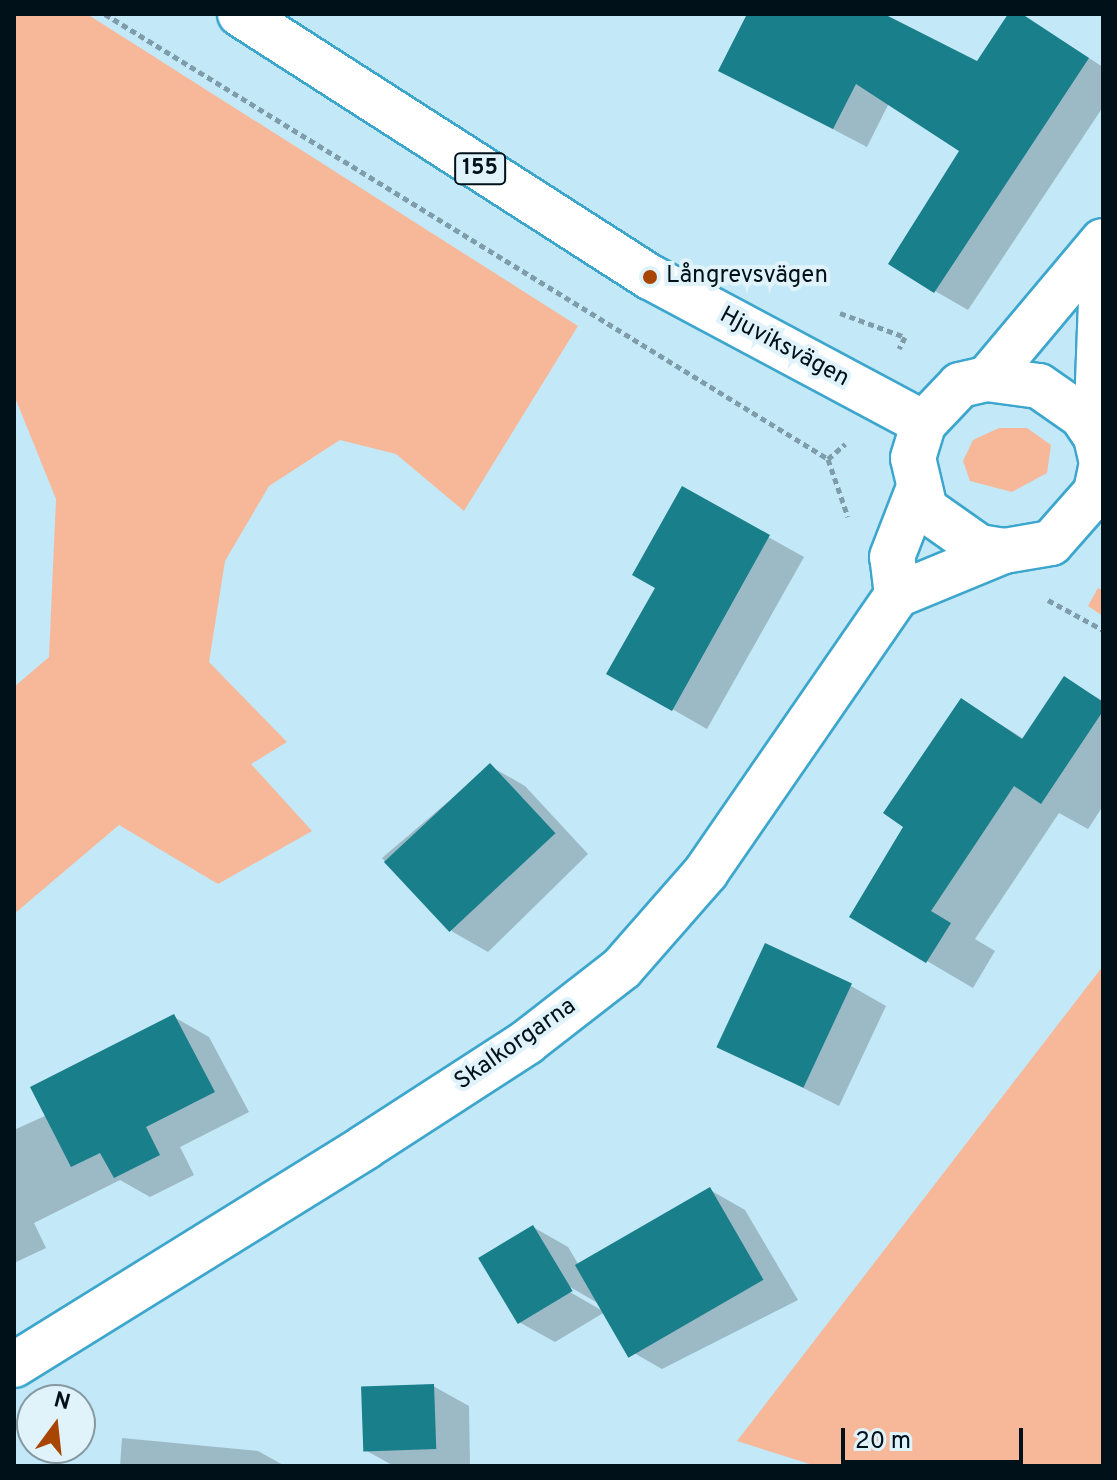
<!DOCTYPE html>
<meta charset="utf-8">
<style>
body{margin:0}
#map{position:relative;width:1117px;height:1480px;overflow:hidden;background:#c3e8f8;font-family:Overpass,sans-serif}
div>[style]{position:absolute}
.green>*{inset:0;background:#f7b89a}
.shadow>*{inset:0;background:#0003}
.building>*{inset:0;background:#197f8a;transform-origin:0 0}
.path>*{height:5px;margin-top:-2.5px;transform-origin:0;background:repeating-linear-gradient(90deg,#7e9ca9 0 6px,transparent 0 10px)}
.roads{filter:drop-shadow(2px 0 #3da6cd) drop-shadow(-2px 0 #3da6cd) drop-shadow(0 2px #3da6cd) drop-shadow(0 -2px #3da6cd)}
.minor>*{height:44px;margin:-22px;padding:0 22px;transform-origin:22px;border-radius:22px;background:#fff}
.primary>*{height:44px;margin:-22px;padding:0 22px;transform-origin:22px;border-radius:22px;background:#fff}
.dots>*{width:22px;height:22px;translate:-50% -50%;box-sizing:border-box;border:4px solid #e0f2fa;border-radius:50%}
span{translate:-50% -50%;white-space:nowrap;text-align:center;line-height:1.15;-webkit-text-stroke:8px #e0f2fa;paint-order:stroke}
.shield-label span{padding:2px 6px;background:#e0f2fa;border:2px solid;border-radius:6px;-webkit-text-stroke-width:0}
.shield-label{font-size:22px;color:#001119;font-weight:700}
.poi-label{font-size:24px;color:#001119}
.left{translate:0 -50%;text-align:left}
.street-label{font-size:24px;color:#001119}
.frame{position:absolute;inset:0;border:16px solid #001119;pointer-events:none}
.north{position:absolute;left:16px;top:1384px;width:80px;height:80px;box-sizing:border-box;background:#e0f2fa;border:2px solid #8698a0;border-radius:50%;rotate:15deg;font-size:22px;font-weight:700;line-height:32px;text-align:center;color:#001119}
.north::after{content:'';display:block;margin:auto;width:28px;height:36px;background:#a84601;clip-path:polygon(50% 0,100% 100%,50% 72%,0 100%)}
.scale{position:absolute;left:841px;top:1428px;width:182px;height:36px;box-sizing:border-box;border:4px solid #001119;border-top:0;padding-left:10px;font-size:24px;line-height:28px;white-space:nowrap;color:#001119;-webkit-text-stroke:6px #e0f2fa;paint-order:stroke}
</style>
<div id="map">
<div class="green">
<div style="clip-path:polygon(14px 14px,87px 14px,578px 326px,464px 511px,396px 454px,340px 440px,269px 486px,225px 561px,209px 662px,287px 742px,251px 764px,312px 831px,218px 884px,119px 825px,14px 914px,14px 687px,49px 657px,56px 499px,14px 395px)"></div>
<div style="clip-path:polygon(1027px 428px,1051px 445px,1047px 473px,1012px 492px,970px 481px,963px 461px,973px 440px,999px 428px)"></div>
<div style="clip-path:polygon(1098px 588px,1103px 590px,1103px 616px,1088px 606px)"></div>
<div style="clip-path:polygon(1103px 966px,1103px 1466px,816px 1466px,737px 1441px)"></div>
</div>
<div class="shadow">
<div style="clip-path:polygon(749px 14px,879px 14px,978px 63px,1010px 14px,1020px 14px,1103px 67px,1103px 107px,968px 310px,935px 291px,961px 150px,889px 103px,867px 147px,720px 70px)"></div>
<div style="clip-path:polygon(683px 489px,804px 557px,707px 729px,644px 693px)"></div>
<div style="clip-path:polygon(1065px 679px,1103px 701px,1103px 806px,1088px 829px,1059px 813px,975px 939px,995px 951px,973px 988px,852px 917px,906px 826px,961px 700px,1024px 739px)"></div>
<div style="clip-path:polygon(490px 766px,525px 786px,588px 854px,488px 952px,453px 932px,382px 858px)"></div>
<div style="clip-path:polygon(851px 986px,886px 1006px,839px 1106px,720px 1046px)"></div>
<div style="clip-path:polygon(174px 1017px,209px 1037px,249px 1112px,180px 1147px,194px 1175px,150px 1197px,120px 1180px,34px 1223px,46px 1248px,14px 1263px,14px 1130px,47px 1115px)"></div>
<div style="clip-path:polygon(evenodd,710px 1190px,745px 1210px,798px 1300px,662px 1369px,627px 1349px,605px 1312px,555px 1342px,519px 1322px,533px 1227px,568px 1247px,580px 1267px,710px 1190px,565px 1284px,601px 1305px,601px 1310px,563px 1288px,565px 1284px)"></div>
<div style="clip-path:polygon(433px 1386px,469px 1406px,470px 1466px,394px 1466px,365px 1450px)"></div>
<div style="clip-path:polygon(122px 1438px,258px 1451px,285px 1466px,120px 1466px)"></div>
</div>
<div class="building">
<div style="clip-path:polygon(747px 14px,884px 14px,977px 61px,1008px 14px,1022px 14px,1089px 58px,934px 293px,888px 264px,959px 151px,856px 84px,833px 129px,718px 71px)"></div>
<div style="clip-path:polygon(682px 486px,770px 535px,672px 711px,606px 674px,655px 588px,632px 575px)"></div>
<div style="clip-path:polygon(1064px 676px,1103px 702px,1103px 711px,1041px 804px,1014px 786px,931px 911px,951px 923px,926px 963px,849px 917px,903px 827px,883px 813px,961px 698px,1022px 739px)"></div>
<div style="left:490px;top:763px;width:96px;height:145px;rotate:47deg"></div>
<div style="left:765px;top:943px;width:96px;height:115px;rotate:25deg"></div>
<div style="clip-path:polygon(174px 1014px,215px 1092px,146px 1127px,160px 1155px,114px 1178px,100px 1153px,71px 1167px,30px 1087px)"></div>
<div style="left:710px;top:1187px;width:107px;height:156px;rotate:60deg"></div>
<div style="left:533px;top:1225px;width:77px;height:64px;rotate:59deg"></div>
<div style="left:434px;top:1384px;width:65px;height:73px;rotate:88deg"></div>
</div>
<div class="path">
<div style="left:105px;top:14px;width:849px;rotate:31.61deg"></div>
<div style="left:828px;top:459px;width:61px;rotate:71deg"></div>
<div style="left:840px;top:313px;width:69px;rotate:20.3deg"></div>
<div style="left:905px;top:337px;width:13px;rotate:117deg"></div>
<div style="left:828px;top:459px;width:23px;rotate:-41deg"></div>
<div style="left:1048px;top:600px;width:63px;rotate:28.6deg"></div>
</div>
<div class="roads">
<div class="minor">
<div style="left:987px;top:379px;width:180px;rotate:-50deg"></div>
<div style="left:1096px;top:437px;width:194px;rotate:-87.9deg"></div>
<div style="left:897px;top:595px;width:38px;rotate:-97deg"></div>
<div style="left:892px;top:557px;width:72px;rotate:-68.8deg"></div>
<div style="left:14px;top:1365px;width:413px;rotate:-31.8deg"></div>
<div style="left:365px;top:1147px;width:193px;rotate:-32.9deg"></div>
<div style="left:527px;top:1042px;width:120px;rotate:-37.9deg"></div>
<div style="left:622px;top:968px;width:128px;rotate:-48.8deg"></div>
<div style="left:706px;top:872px;width:336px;rotate:-55.4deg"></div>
<div style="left:897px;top:595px;width:116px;rotate:-22.4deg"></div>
</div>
<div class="primary">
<div style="left:240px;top:14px;width:487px;rotate:32.7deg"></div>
<div style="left:650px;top:277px;width:310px;rotate:28.1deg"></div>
<div style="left:987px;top:379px;width:52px;rotate:7.7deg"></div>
<div style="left:1039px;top:386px;width:52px;rotate:34.9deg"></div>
<div style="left:1082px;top:416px;width:25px;rotate:56deg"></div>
<div style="left:1096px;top:437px;width:27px;rotate:77deg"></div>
<div style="left:1102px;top:463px;width:30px;rotate:102deg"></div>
<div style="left:1096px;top:492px;width:68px;rotate:131.4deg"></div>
<div style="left:1051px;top:543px;width:48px;rotate:170.3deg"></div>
<div style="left:1004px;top:551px;width:25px;rotate:-171deg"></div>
<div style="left:979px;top:547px;width:66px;rotate:-144.9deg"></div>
<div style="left:925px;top:509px;width:52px;rotate:-103.2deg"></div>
<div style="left:913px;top:458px;width:37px;rotate:-73deg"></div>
<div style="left:924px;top:423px;width:52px;rotate:-46.5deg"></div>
<div style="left:960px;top:385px;width:28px;rotate:-13deg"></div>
</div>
</div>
<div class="dots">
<div style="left:650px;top:277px;background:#a84601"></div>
</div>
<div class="shield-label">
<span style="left:480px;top:169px">155</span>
</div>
<div class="poi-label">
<span class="left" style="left:666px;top:277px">Långrevsvägen</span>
</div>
<div class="street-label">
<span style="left:784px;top:348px;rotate:28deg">Hjuviksvägen</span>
<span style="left:516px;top:1045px;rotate:-35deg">Skalkorgarna</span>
</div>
<div class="frame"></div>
<div class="north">N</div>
<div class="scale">20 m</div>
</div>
